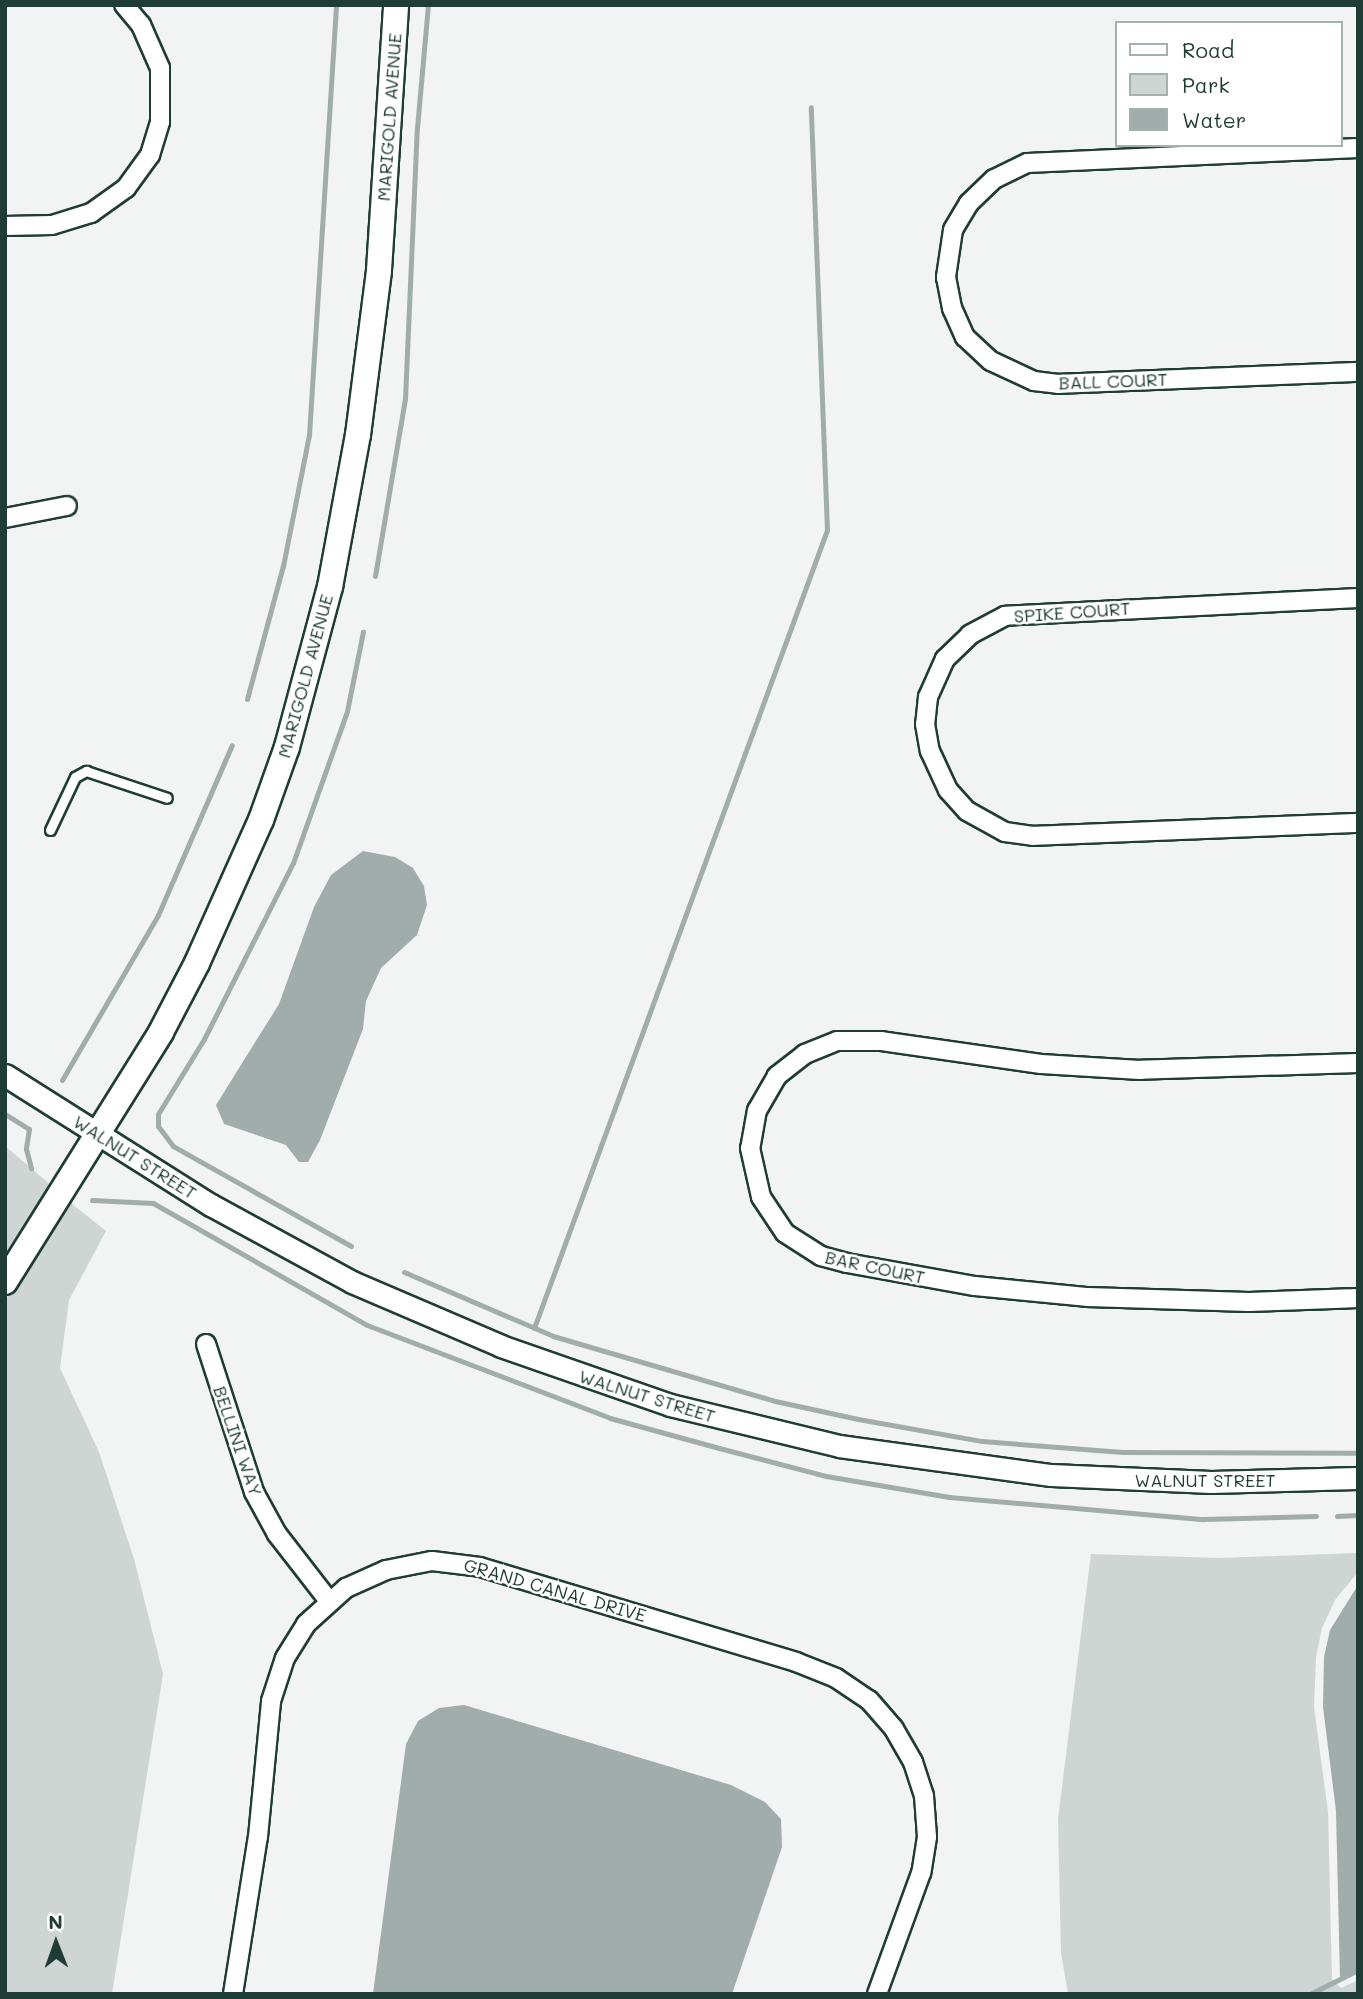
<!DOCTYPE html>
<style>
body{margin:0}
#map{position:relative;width:1363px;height:1999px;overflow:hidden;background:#f2f3f3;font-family:Mali,sans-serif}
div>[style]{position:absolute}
.green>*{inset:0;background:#ced5d3}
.water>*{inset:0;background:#a1adaa}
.stream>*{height:5px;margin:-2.5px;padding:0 2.5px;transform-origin:2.5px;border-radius:2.5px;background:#a1adaa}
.roads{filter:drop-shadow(2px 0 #1f3d34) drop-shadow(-2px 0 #1f3d34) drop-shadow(0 2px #1f3d34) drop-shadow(0 -2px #1f3d34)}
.service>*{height:9px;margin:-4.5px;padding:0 4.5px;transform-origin:4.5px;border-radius:4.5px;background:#fff}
.minor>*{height:18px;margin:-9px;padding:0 9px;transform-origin:9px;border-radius:9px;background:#fff}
.tertiary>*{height:21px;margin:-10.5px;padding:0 10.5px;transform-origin:10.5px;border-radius:10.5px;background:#fff}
.secondary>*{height:24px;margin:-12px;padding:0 12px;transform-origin:12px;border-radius:12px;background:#fff}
span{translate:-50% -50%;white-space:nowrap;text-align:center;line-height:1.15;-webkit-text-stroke:5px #fff;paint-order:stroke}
.street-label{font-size:18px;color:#1f3d34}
.frame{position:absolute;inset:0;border:7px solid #1f3d34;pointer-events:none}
.legend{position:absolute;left:1115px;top:21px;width:228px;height:126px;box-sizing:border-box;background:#fff;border:2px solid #a5b1ae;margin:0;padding:9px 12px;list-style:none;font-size:21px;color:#1f3d34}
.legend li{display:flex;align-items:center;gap:14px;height:35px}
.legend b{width:35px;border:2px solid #a5b1ae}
.north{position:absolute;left:21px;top:1908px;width:70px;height:70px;-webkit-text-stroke:5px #fff;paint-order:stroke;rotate:359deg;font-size:19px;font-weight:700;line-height:28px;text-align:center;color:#1f3d34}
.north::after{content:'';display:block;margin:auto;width:24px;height:32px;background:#1f3d34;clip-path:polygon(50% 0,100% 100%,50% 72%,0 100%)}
</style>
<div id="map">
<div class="green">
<div style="clip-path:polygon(5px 1146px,52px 1186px,5px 1262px)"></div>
<div style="clip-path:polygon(67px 1200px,106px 1231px,69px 1300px,60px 1368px,99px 1452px,134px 1559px,163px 1674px,112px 1994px,5px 1994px,5px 1301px)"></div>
<div style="clip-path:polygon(1358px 1553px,1358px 1572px,1335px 1600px,1322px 1628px,1316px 1657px,1314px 1707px,1328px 1812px,1332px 1979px,1341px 1988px,1358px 1980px,1358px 1994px,1068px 1994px,1061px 1953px,1058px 1819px,1091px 1554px,1220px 1558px)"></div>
</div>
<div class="water">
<div style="clip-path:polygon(363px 851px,395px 857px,413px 868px,424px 886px,427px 905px,417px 935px,381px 968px,366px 1001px,363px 1029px,320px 1140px,308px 1162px,299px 1162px,286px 1145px,224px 1124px,216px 1105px,279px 1004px,314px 907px,331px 875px)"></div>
<div style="clip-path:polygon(1358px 1585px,1358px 1970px,1340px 1979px,1336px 1811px,1323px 1707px,1324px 1657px,1330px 1630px)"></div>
<div style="clip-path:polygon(464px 1705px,731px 1785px,765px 1802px,781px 1819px,782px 1847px,732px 1994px,373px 1994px,406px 1744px,418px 1721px,439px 1708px)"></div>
</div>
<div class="stream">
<div style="left:375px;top:576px;width:180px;rotate:-80.4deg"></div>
<div style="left:405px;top:399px;width:271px;rotate:-87.5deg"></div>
<div style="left:417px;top:128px;width:123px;rotate:-84.9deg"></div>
<div style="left:247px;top:699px;width:138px;rotate:-74.9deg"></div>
<div style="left:283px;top:566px;width:134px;rotate:-78.8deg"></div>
<div style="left:309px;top:435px;width:431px;rotate:-86.4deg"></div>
<div style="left:62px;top:1080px;width:191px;rotate:-59.8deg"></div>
<div style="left:158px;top:915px;width:185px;rotate:-66.5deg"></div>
<div style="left:5px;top:1114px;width:28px;rotate:32deg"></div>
<div style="left:29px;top:1129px;width:20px;rotate:99deg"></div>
<div style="left:26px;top:1149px;width:20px;rotate:75deg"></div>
<div style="left:92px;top:1200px;width:61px;rotate:2.8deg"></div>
<div style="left:153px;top:1203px;width:246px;rotate:29.7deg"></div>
<div style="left:367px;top:1325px;width:260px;rotate:20.9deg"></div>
<div style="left:610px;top:1418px;width:113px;rotate:15.4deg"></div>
<div style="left:719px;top:1448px;width:111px;rotate:14.7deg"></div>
<div style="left:826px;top:1476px;width:125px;rotate:9.7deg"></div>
<div style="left:949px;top:1497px;width:255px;rotate:5deg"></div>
<div style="left:1203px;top:1519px;width:113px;rotate:-1.5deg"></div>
<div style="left:351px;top:1246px;width:204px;rotate:-150.7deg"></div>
<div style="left:173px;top:1146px;width:25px;rotate:-127deg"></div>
<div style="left:158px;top:1126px;width:12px;rotate:-90deg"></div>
<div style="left:158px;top:1114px;width:88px;rotate:-58.5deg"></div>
<div style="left:204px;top:1039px;width:197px;rotate:-63.2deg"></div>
<div style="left:293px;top:863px;width:161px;rotate:-70.4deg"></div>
<div style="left:347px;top:711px;width:81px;rotate:-78.6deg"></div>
<div style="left:404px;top:1272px;width:162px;rotate:23.2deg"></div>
<div style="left:553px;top:1336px;width:231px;rotate:16.3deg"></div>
<div style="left:775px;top:1401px;width:85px;rotate:12.2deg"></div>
<div style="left:858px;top:1419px;width:126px;rotate:10.1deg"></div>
<div style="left:982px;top:1441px;width:141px;rotate:4.5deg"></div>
<div style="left:1123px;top:1452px;width:235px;rotate:0.2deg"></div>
<div style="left:534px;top:1328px;width:850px;rotate:-69.84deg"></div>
<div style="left:827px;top:530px;width:423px;rotate:-92.2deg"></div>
<div style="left:1337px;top:1516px;width:21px;rotate:-3deg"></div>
<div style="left:1310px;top:1994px;width:54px;rotate:-26.6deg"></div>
</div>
<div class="roads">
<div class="service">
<div style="left:50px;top:830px;width:59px;rotate:-64.7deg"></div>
<div style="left:75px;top:777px;width:13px;rotate:-29deg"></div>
<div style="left:86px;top:771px;width:85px;rotate:18.4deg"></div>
</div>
<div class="minor">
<div style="left:1358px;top:148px;width:331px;rotate:177.4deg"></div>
<div style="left:1027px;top:163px;width:37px;rotate:154deg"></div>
<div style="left:994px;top:179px;width:35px;rotate:136deg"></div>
<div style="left:969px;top:203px;width:31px;rotate:121deg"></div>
<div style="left:953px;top:230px;width:48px;rotate:98.5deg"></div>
<div style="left:946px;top:277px;width:32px;rotate:79deg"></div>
<div style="left:952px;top:308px;width:32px;rotate:66deg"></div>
<div style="left:965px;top:337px;width:35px;rotate:43deg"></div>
<div style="left:991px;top:361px;width:47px;rotate:24.9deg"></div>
<div style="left:1034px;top:381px;width:24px;rotate:7deg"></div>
<div style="left:1058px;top:384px;width:300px;rotate:-2.3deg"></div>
<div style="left:5px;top:226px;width:47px;rotate:-1.2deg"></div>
<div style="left:52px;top:225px;width:41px;rotate:-17.1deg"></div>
<div style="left:91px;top:213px;width:43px;rotate:-35.5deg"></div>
<div style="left:126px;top:188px;width:41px;rotate:-54deg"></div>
<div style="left:150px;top:155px;width:34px;rotate:-73deg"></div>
<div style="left:160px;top:122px;width:54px;rotate:-90deg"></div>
<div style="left:160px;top:68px;width:47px;rotate:-113.8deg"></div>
<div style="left:141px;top:25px;width:26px;rotate:-130deg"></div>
<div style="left:5px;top:518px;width:63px;rotate:-11deg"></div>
<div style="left:1358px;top:598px;width:353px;rotate:177.1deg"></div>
<div style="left:1005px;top:616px;width:40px;rotate:152deg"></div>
<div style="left:970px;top:635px;width:35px;rotate:136deg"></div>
<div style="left:945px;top:659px;width:42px;rotate:114.1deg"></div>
<div style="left:928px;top:697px;width:27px;rotate:96deg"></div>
<div style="left:925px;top:724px;width:27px;rotate:80deg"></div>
<div style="left:930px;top:751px;width:43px;rotate:65.2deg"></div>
<div style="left:948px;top:790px;width:28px;rotate:48deg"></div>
<div style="left:967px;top:811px;width:43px;rotate:28.9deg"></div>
<div style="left:1005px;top:832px;width:28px;rotate:8deg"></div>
<div style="left:1033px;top:836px;width:325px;rotate:-2.3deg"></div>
<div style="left:1358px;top:1063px;width:218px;rotate:178.2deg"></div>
<div style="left:1140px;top:1070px;width:99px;rotate:-176.5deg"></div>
<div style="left:1041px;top:1064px;width:161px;rotate:-171.8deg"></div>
<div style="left:882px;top:1041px;width:45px;rotate:180deg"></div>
<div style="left:837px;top:1041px;width:35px;rotate:158deg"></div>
<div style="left:805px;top:1054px;width:36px;rotate:142deg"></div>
<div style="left:777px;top:1076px;width:39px;rotate:120deg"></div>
<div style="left:757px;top:1110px;width:39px;rotate:100deg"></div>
<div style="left:750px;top:1148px;width:50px;rotate:77.3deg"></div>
<div style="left:761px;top:1197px;width:43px;rotate:56.3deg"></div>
<div style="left:785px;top:1233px;width:43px;rotate:32.6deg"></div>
<div style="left:821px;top:1256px;width:27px;rotate:15deg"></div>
<div style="left:847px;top:1263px;width:130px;rotate:10.2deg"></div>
<div style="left:975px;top:1286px;width:114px;rotate:5.6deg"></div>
<div style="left:1088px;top:1297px;width:161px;rotate:1.8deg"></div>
<div style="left:1249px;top:1302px;width:109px;rotate:-2.1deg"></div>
<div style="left:206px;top:1344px;width:156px;rotate:72deg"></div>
<div style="left:254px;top:1492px;width:48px;rotate:61.3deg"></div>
<div style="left:277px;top:1534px;width:85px;rotate:52.2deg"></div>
<div style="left:233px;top:1994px;width:159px;rotate:-81deg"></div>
<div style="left:258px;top:1837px;width:137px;rotate:-84.5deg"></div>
<div style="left:271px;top:1701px;width:45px;rotate:-72deg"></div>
<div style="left:285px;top:1658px;width:40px;rotate:-58deg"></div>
<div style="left:306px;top:1624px;width:54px;rotate:-42deg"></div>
<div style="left:346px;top:1588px;width:44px;rotate:-24.2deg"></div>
<div style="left:386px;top:1570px;width:47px;rotate:-11.1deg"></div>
<div style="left:432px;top:1561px;width:48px;rotate:7.1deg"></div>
<div style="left:480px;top:1567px;width:330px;rotate:16.7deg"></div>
<div style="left:796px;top:1662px;width:43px;rotate:21.8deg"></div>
<div style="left:836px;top:1678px;width:40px;rotate:34deg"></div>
<div style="left:869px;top:1700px;width:38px;rotate:49deg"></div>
<div style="left:894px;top:1729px;width:38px;rotate:60deg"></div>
<div style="left:913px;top:1762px;width:36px;rotate:72deg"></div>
<div style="left:924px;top:1796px;width:41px;rotate:85.8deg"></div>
<div style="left:927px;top:1837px;width:36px;rotate:99deg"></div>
<div style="left:921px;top:1873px;width:129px;rotate:110deg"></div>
</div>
<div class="tertiary">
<div style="left:5px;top:1075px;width:244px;rotate:32.3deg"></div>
<div style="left:211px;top:1205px;width:161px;rotate:28.6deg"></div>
<div style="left:352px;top:1282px;width:162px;rotate:23.2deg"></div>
<div style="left:501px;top:1346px;width:179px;rotate:19.2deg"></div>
<div style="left:670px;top:1405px;width:174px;rotate:13.6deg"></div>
<div style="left:839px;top:1446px;width:214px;rotate:7.8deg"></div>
<div style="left:1051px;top:1475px;width:160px;rotate:2.5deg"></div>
<div style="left:1211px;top:1482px;width:147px;rotate:-1.6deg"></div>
</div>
<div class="secondary">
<div style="left:5px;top:1282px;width:295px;rotate:-58deg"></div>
<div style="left:161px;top:1032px;width:78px;rotate:-62.4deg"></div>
<div style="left:197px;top:963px;width:157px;rotate:-65.9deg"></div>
<div style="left:261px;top:820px;width:77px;rotate:-70.4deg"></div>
<div style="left:287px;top:747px;width:166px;rotate:-75deg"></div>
<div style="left:330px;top:587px;width:155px;rotate:-79.6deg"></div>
<div style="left:358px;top:435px;width:166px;rotate:-82.7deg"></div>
<div style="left:379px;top:270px;width:266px;rotate:-86.3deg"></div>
</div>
</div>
<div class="street-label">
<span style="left:389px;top:117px;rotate:-86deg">MARIGOLD AVENUE</span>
<span style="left:1113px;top:381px;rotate:-2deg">BALL COURT</span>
<span style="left:1072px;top:612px;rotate:-4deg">SPIKE COURT</span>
<span style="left:305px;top:676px;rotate:-75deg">MARIGOLD AVENUE</span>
<span style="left:135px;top:1157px;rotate:32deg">WALNUT STREET</span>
<span style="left:875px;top:1267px;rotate:12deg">BAR COURT</span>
<span style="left:647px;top:1396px;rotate:17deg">WALNUT STREET</span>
<span style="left:238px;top:1441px;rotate:71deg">BELLINI WAY</span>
<span style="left:1205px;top:1480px">WALNUT STREET</span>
<span style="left:555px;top:1590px;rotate:16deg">GRAND CANAL DRIVE</span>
</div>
<div class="frame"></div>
<ul class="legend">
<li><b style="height:9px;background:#fff"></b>Road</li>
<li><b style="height:19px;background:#ced5d3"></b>Park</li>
<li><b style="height:19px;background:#a1adaa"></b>Water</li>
</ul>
<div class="north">N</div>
</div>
